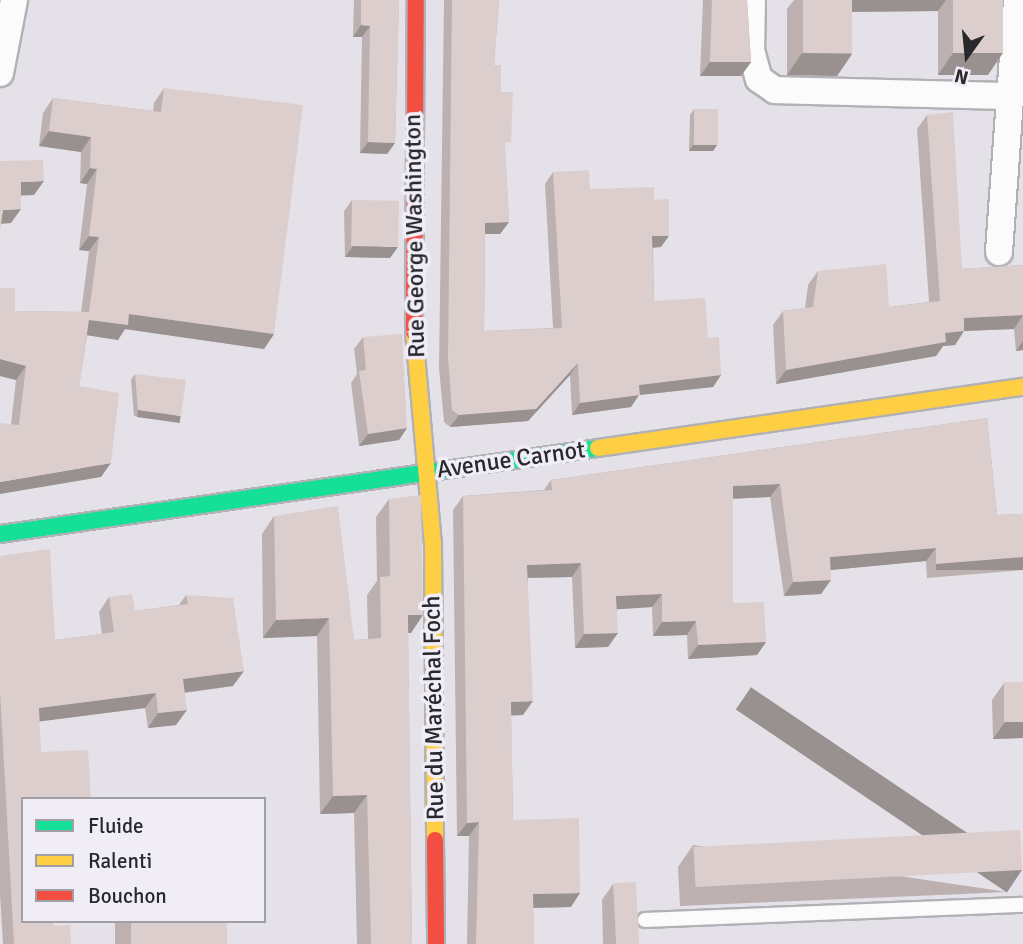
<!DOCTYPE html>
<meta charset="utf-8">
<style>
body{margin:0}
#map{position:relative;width:1023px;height:944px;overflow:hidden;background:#e4e2e8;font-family:Signika,sans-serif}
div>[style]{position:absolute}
.roads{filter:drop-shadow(2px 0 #b2b1b5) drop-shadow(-2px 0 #b2b1b5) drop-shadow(0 2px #b2b1b5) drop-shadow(0 -2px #b2b1b5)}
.lane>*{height:14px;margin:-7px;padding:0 7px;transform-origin:7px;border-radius:7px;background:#fbfbfc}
.street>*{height:26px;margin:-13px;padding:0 13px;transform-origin:13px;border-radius:13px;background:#fbfbfc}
.fast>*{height:16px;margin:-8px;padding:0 8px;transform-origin:8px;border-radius:8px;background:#16e098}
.slow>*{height:16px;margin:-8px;padding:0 8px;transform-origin:8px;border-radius:8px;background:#ffcf43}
.jam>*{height:16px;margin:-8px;padding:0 8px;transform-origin:8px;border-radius:8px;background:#f24e42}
.wall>*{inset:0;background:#bcb1b0;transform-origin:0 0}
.shaded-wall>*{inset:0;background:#999090;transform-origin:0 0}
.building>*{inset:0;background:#dbcecd;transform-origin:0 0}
span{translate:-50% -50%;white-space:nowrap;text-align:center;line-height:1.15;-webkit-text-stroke:7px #f0edf7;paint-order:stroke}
.street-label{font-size:24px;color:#29282c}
.legend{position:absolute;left:21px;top:797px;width:245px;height:126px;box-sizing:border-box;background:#f0edf7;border:2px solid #a09ea6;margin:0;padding:9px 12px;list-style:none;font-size:21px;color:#29282c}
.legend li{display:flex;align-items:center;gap:14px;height:35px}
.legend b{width:35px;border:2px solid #a09ea6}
.north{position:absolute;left:932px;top:21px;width:70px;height:70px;-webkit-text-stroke:5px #f0edf7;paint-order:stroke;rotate:195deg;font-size:19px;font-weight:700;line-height:28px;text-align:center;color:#29282c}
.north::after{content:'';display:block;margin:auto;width:24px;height:32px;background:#29282c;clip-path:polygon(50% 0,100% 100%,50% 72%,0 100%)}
</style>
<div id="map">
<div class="roads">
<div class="lane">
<div style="left:645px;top:920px;width:378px;rotate:-2.3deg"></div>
</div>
<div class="street">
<div style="left:752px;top:0;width:50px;rotate:91.1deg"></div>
<div style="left:751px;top:50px;width:30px;rotate:75deg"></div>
<div style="left:759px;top:79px;width:19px;rotate:35deg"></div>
<div style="left:775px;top:90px;width:236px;rotate:1.5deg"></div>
<div style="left:0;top:73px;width:74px;rotate:-79.1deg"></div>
<div style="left:999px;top:252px;width:253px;rotate:-85.9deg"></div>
</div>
<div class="fast">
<div style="left:0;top:534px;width:604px;rotate:-8.18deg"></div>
</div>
<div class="slow">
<div style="left:414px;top:332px;width:213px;rotate:84.9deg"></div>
<div style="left:433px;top:544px;width:296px;rotate:89.6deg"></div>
<div style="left:598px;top:448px;width:429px;rotate:-8.2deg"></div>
</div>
<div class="jam">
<div style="left:414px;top:332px;width:332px;rotate:-89.7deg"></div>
<div style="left:435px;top:840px;width:104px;rotate:89.4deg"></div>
</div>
</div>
<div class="wall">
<div style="clip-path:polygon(354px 0,399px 0,395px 143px,387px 154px,360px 153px,362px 37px,353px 37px)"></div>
<div style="clip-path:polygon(444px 0,499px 0,494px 65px,501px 92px,505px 150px,509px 222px,500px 234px,485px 234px,484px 331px,553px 328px,545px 184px,553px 172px,590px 189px,654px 200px,661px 247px,653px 248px,654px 301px,708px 338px,721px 375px,713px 387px,639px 395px,631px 407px,572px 415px,570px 375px,528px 421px,450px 427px,444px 422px,439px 368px)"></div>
<div style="clip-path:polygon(703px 0,747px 0,751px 62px,741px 76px,700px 76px)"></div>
<div style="clip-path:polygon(794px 0,1003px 0,988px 75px,938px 75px,938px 11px,852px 12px,852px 54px,837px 76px,787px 75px,787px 9px)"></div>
<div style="clip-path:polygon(164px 88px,274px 334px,264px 349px,125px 329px,118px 340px,87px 335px,79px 386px,101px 477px,11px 424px,16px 380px,0 376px,0 288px,15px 311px,81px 312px,89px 251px,79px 250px,87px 184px,80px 183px,81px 152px,39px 146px,43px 113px,53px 98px,153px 111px,154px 103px)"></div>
<div style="clip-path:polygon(694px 109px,717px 145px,713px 151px,689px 151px,690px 115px)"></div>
<div style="clip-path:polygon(927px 115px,962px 269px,1023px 265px,1023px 350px,1016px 351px,1014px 329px,964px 331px,955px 345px,943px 346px,936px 356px,776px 384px,773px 325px,783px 311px,805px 308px,808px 285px,818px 271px,889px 307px,929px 302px,917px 129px)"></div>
<div style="clip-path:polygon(352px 200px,390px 258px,345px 257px,344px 211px)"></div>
<div style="clip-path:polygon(363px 337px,407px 428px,399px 440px,359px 446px,351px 383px,357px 374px,354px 349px)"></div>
<div style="clip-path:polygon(135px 374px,177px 422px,134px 416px,131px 380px)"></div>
<div style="clip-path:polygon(987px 418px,997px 515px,1023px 514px,1023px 570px,927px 578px,926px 561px,830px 570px,821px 594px,784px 596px,770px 497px,733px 499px,733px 603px,766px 642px,757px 655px,688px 659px,687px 635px,653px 636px,652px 607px,617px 609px,608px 647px,575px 648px,572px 577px,528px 578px,523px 715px,511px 715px,513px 820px,571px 907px,533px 908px,534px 944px,467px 944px,469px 836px,457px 836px,453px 510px,463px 496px,544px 490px,551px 480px)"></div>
<div style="clip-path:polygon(389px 499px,411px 633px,408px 633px,412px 944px,357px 944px,354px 813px,320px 814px,317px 636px,263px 638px,262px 534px,274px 516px,354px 640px,368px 639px,367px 595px,377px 581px,376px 517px)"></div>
<div style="clip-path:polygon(0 556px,55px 640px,102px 634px,99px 612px,109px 597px,135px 611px,179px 605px,186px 595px,233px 686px,185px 693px,176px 725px,148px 728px,145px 708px,39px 721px,23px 799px,23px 921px,54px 926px,71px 944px,3px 944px,0 895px)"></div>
<div style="clip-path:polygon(1004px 683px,1023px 738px,993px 739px,992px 700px)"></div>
<div style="clip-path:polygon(693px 845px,1007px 892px,680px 906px,678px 867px)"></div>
<div style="clip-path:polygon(613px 884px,639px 944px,603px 944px,602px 900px)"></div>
<div style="left:115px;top:921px;width:112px;height:23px"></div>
</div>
<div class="shaded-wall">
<div style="clip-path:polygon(845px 0,946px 0,938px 11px,837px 12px)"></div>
<div style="clip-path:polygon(361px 25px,370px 26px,362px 37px,353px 37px)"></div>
<div style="clip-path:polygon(802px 53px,852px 54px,837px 76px,787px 75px)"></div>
<div style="clip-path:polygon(953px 53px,1003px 53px,988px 75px,938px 75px)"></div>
<div style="clip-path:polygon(710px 62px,751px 62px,741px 76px,700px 76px)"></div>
<div style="clip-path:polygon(49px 131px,91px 137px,81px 152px,39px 146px)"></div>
<div style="clip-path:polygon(368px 142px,395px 143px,387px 154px,360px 153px)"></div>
<div style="clip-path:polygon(693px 145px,717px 145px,713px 151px,689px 151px)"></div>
<div style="clip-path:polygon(90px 168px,97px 169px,87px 184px,80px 183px)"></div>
<div style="clip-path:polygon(44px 181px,34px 195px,11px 196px,21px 182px)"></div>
<div style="clip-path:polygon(21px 209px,11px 223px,0 224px,3px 210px)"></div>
<div style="clip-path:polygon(509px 222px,500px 234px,477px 234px,485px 223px)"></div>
<div style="clip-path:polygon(89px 236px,99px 237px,89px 251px,79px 250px)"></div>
<div style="clip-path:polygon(652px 236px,669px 236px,661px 247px,644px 248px)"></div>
<div style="clip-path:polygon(353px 246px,398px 247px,390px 258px,345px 257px)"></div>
<div style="clip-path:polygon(129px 314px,274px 334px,264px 349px,125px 329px,118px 340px,79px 334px,89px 320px)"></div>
<div style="clip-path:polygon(1023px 315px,1014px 329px,964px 331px,955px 345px,943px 346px,936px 356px,776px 384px,786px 370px,945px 333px,964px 318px)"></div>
<div style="clip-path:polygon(1023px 341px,1023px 350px,1016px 351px)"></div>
<div style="clip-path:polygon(0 359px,26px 366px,16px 380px,0 376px)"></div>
<div style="clip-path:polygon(578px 363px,570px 375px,528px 421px,450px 427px,459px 415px)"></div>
<div style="clip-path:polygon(721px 375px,713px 387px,639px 395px,631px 407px,572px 415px,580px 403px,639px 385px)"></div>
<div style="left:138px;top:410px;width:43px;height:7px;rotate:8deg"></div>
<div style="clip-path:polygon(407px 428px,399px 440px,359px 446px,368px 434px)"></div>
<div style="clip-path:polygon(111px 463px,101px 477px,0 494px,0 482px)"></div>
<div style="clip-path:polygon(780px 484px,770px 497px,723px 499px,733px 486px)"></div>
<div style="clip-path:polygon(936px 548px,926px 561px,820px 571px,830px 557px)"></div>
<div style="left:1023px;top:557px;width:13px;height:87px;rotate:90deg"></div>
<div style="clip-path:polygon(581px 563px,572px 577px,518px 578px,527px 565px)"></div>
<div style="clip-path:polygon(831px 580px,821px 594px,784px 596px,793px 582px)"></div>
<div style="clip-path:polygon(662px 594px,652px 607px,607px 610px,616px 596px)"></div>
<div style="clip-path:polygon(408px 615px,423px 615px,411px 633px,396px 633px)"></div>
<div style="clip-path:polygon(329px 618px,317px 636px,263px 638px,276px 620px)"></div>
<div style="clip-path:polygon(696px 621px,687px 635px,653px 636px,662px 622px)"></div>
<div style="clip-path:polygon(618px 633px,608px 647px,575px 648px,584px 634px)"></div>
<div style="clip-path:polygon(766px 642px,757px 655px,688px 659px,698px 645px)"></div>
<div style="clip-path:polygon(244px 671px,233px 686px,172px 694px,183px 679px)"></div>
<div style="clip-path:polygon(156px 693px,145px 708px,28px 723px,39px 708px)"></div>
<div style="clip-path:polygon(533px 701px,523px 715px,501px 716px,511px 702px)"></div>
<div style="clip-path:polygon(187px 710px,176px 725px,148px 728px,158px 713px)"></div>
<div style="clip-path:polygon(1005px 722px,1023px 722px,1023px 738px,993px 739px)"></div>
<div style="clip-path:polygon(367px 795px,354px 813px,320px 814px,333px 796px)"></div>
<div style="clip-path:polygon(479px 822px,469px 836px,457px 836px,467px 823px)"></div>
<div style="left:1022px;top:870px;width:27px;height:327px;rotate:124deg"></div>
<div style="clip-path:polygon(580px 893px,571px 907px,523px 908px,533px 894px)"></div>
</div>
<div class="building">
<div style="clip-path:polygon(361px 0,399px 0,395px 143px,368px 142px,370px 26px,361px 25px)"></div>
<div style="clip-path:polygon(452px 0,499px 0,494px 65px,501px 65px,501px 92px,513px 92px,511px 142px,505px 143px,509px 222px,485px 223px,484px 331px,562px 328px,553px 172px,589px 170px,590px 189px,654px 187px,654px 200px,669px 199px,669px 236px,652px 236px,654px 301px,705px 298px,708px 338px,719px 337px,721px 375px,639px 385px,640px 395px,580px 403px,578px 363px,536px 409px,459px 415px,452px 410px,448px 357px)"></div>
<div style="clip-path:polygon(712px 0,747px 0,751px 62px,710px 62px)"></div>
<div style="left:803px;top:0;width:49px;height:53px"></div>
<div style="left:953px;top:0;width:50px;height:53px"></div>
<div style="clip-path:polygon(164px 88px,303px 105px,274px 334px,129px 314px,128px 325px,89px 320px,79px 386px,119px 393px,111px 463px,0 482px,0 423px,19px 425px,26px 366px,0 359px,0 288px,15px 288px,15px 311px,89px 312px,99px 237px,89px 236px,97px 169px,90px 168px,91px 137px,49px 131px,53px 98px,161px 112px)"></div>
<div style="left:694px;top:109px;width:24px;height:36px"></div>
<div style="clip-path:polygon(953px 112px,962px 269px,1023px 265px,1023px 315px,964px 318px,964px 331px,945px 333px,946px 342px,786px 370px,783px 311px,813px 307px,818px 271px,886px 264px,889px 307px,940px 301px,927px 115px)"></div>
<div style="clip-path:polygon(43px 160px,44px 181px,21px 182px,21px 209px,3px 210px,0 233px,0 161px)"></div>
<div style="left:352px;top:200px;width:47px;height:46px;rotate:1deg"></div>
<div style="clip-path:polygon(402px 334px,407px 428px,368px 434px,359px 371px,366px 370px,363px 337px)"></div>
<div style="clip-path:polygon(135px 374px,186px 380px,181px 416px,138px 410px)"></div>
<div style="clip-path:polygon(987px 418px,997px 515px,1023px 514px,1023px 557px,936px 564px,936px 548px,830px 557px,831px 580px,793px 582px,780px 484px,733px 486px,733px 603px,764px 602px,766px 642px,698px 645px,696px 621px,662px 622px,662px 594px,616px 596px,618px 633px,584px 634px,581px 563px,527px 565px,533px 701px,511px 702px,513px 820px,579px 818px,580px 893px,533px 894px,534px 944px,476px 944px,479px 822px,467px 823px,463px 496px,552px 490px,551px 480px)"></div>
<div style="clip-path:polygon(421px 495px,423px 615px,408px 615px,412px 944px,371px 944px,367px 795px,333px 796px,329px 618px,276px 620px,274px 516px,338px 506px,354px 640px,381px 638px,380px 577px,390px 576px,389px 499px)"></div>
<div style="clip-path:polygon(50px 549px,55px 640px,114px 632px,109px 597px,132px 594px,135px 611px,188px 604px,186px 595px,233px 598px,244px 671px,183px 679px,187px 710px,158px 713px,156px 693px,39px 708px,41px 752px,88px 750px,91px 799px,23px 799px,23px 921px,52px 921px,54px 926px,70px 925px,71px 944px,14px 944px,0 691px,0 556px)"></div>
<div style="left:1023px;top:682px;width:40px;height:19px;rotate:90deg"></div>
<div style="left:1020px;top:830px;width:40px;height:327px;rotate:87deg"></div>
<div style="left:636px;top:882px;width:62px;height:23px;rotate:87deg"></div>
<div style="left:131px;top:921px;width:96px;height:23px"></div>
</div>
<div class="street-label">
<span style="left:415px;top:236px;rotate:-91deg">Rue George Washington</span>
<span style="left:511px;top:460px;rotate:-8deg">Avenue Carnot</span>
<span style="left:434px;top:708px;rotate:-91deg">Rue du Maréchal Foch</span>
</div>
<ul class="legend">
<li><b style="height:9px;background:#16e098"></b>Fluide</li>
<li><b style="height:9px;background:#ffcf43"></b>Ralenti</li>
<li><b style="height:9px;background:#f24e42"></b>Bouchon</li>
</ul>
<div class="north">N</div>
</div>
